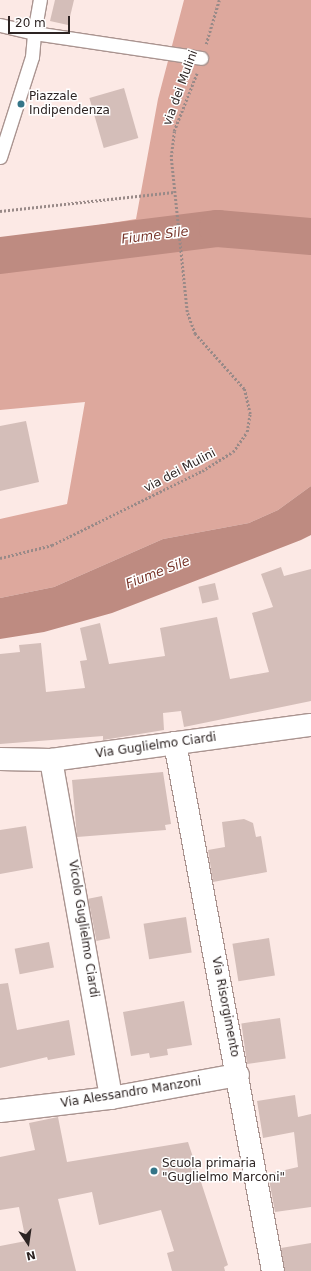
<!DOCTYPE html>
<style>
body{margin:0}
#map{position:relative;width:311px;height:1271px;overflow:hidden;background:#fce9e5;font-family:"DejaVu Sans",sans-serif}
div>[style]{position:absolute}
.forest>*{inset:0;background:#dda89d}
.water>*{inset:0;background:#be8b81}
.river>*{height:37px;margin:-18.5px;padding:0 18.5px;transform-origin:18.5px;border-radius:18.5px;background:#be8b81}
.building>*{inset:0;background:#d4beb9;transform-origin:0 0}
.path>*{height:2.5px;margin-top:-1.25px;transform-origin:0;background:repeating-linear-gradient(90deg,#998a88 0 2px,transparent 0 4px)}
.roads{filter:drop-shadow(1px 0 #aa9490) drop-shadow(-1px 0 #aa9490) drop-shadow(0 1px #aa9490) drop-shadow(0 -1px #aa9490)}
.lane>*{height:13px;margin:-6.5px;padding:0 6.5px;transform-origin:6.5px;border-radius:6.5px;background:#fff}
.street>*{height:22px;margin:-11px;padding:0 11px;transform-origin:11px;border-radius:11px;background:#fff}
.secondary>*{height:22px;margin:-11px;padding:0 11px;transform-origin:11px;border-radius:11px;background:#fff}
.dots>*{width:11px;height:11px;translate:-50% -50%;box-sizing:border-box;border:2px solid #fff;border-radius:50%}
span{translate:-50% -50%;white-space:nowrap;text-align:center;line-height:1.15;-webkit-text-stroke:3px #fff;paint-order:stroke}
.street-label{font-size:12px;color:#2d2423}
.poi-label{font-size:12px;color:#2d2423}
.left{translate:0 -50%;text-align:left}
.water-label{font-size:13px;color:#79372c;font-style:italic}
.north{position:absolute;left:8px;top:1223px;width:40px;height:40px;-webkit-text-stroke:3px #fff;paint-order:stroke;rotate:167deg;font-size:11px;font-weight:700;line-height:16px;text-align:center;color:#2d2423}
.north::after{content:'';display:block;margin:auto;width:14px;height:18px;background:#2d2423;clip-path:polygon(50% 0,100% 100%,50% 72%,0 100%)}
.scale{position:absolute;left:8px;top:16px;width:62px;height:18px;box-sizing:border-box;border:2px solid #2d2423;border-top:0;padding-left:5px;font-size:12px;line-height:14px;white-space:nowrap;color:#2d2423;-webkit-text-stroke:3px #fff;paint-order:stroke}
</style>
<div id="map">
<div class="forest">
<div style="clip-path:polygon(184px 0,311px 0,311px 222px,295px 229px,296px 242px,311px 243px,311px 486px,278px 510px,249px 523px,163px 539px,54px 587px,0 598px,0 519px,67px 504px,85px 402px,0 410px,0 241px,136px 219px,158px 99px)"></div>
</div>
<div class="water">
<div style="clip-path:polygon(311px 222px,311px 243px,296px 242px,295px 229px)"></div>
<div style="clip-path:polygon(311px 486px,311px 535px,301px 540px,112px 613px,44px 632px,0 639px,0 598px,54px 587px,163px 539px,249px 523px,278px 510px)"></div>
</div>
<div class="river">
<div style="left:0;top:255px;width:219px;rotate:-7.1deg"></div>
<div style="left:217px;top:228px;width:94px;rotate:4.9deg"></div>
</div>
<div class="building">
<div style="clip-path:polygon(55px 0,74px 0,68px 25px,50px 21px)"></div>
<div style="left:124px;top:88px;width:52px;height:36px;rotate:74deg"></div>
<div style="clip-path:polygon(26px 421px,39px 482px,0 491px,0 426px)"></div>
<div style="clip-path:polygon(281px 567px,284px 576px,311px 569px,311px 701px,184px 727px,181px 711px,163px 713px,164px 730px,103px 740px,103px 736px,0 744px,0 654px,20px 652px,19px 645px,41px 643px,46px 692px,85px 688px,80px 661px,87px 660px,80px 628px,100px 623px,109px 664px,165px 656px,160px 628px,217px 617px,230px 679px,269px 672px,252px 613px,273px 607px,261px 574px)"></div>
<div style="left:215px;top:583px;width:17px;height:17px;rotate:77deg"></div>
<div style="clip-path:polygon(163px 772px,171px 824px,165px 825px,166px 830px,77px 837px,72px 780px)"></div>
<div style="clip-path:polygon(244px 819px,253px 823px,256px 837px,261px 836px,267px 872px,213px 882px,208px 850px,225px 847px,222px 822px)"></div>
<div style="clip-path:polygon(26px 826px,33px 868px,0 874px,0 830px)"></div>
<div style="left:102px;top:896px;width:43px;height:14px;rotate:79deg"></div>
<div style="left:186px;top:917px;width:36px;height:43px;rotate:81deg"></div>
<div style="left:269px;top:938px;width:38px;height:37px;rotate:81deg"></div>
<div style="left:49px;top:942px;width:26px;height:35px;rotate:79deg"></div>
<div style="clip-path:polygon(8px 983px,17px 1030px,69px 1020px,75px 1055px,48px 1060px,47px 1057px,0 1068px,0 984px)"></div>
<div style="clip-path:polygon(184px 1001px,192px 1045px,167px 1049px,168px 1055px,150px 1058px,149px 1053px,131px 1056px,123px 1012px)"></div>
<div style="left:280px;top:1018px;width:41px;height:39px;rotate:82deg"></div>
<div style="clip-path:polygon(295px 1095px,298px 1117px,311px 1114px,311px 1207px,275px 1212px,268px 1174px,298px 1167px,294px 1132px,263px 1138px,257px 1101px)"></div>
<div style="clip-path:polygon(58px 1117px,67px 1162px,188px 1142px,228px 1265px,224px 1267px,225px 1271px,172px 1271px,167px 1253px,174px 1251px,161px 1210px,99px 1225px,92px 1192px,58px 1199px,76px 1271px,0 1271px,0 1246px,26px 1241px,19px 1207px,0 1210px,0 1157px,35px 1150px,29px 1123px)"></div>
<div style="clip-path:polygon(311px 1243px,311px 1271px,285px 1271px,281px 1248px)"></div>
</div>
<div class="path">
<div style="left:206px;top:44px;width:46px;rotate:-73.5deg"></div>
<div style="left:0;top:211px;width:175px;rotate:-6.2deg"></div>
<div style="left:0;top:558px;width:54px;rotate:-14deg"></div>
<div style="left:52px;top:545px;width:167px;rotate:-26.3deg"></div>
<div style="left:202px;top:471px;width:36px;rotate:-32deg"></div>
<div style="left:233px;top:452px;width:24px;rotate:-55deg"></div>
<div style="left:247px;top:432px;width:18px;rotate:-81deg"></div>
<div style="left:250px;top:414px;width:26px;rotate:-103deg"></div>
<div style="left:244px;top:389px;width:74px;rotate:-131.7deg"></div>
<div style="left:195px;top:334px;width:23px;rotate:-110deg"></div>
<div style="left:187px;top:312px;width:156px;rotate:-95.9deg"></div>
<div style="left:171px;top:157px;width:26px;rotate:-83deg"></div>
<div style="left:174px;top:131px;width:62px;rotate:-68.4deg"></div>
</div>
<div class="roads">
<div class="lane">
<div style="left:0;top:25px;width:35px;rotate:13deg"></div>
<div style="left:34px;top:33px;width:34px;rotate:-80deg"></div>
<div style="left:0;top:157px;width:105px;rotate:-72.3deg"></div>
<div style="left:32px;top:57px;width:24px;rotate:-85deg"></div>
<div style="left:34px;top:33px;width:169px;rotate:8.5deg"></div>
</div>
<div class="street">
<div style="left:175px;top:743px;width:537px;rotate:79.49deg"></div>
<div style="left:51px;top:760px;width:343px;rotate:79.9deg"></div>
<div style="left:0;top:1111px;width:112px;rotate:-6.7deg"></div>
<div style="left:111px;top:1098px;width:129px;rotate:-10.3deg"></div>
</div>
<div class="secondary">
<div style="left:0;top:759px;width:51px;rotate:1.1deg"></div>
<div style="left:51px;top:760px;width:262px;rotate:-7.7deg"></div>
</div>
</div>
<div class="dots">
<div style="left:21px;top:104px;background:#347588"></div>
<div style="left:154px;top:1171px;background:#347588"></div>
</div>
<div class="street-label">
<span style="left:181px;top:88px;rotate:-70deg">via dei Mulini</span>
<span style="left:180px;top:471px;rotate:-28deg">via dei Mulini</span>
<span style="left:156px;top:746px;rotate:-8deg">Via Guglielmo Ciardi</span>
<span style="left:83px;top:929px;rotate:81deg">Vicolo Guglielmo Ciardi</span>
<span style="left:225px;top:1007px;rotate:79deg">Via Risorgimento</span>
<span style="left:131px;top:1093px;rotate:-9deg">Via Alessandro Manzoni</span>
</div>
<div class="poi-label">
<span class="left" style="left:29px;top:104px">Piazzale<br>Indipendenza</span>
<span class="left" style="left:162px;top:1171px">Scuola primaria<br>"Guglielmo Marconi"</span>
</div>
<div class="water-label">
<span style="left:155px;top:236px;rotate:-7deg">Fiume Sile</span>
<span style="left:158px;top:573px;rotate:-21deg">Fiume Sile</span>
</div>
<div class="north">N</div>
<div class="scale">20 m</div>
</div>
